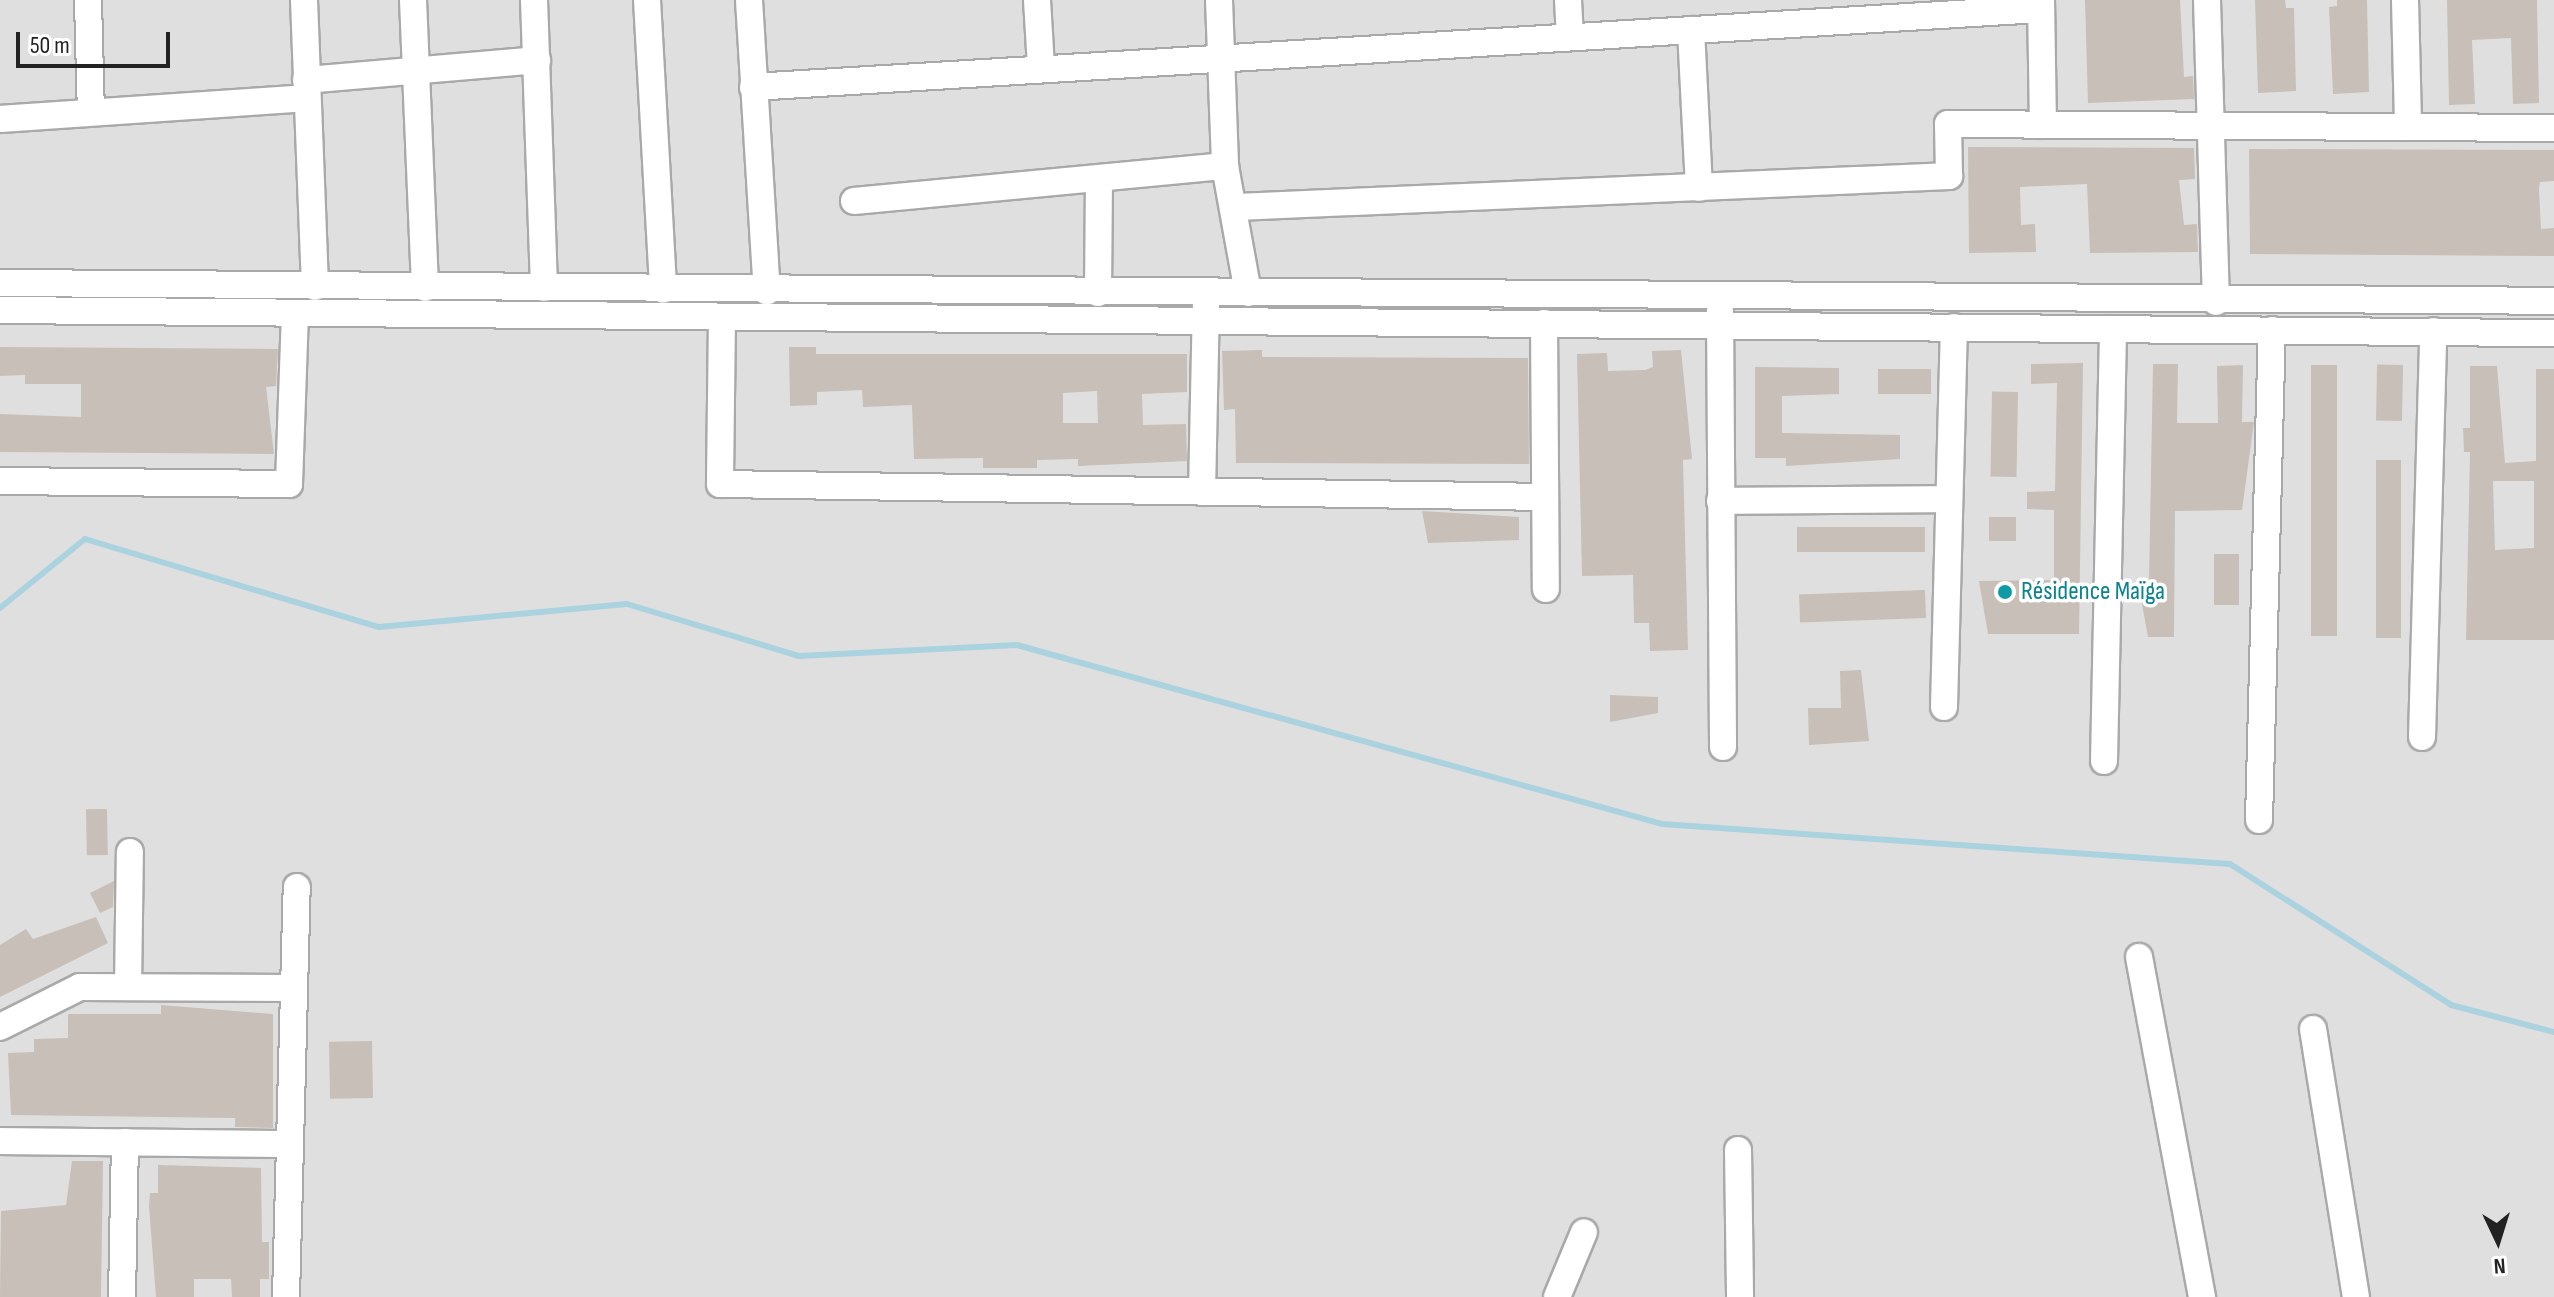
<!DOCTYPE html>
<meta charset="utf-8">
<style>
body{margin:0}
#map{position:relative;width:2554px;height:1297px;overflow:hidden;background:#f2efe9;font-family:"Sofia Sans Condensed",sans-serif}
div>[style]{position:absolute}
.residential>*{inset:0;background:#e0dfdf;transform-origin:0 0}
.stream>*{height:6px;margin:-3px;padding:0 3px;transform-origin:3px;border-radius:3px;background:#aad3df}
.building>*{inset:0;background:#c7bfb8;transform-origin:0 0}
.roads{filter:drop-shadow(2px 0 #a9a9a9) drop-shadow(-2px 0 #a9a9a9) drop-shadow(0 2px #a9a9a9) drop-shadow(0 -2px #a9a9a9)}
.minor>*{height:26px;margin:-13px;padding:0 13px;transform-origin:13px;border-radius:13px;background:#fff}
.dots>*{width:22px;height:22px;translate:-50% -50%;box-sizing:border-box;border:4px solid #fff;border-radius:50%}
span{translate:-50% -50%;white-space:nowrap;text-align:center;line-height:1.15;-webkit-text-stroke:7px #fff;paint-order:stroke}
.culture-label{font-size:26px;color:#0d838f}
.left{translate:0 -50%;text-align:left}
.north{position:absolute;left:2458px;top:1201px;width:80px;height:80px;-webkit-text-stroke:6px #fff;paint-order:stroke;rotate:176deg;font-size:22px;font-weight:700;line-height:32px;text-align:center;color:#222}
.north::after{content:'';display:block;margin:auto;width:28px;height:36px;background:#222;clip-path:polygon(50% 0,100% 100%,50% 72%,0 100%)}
.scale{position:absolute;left:16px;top:32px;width:154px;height:36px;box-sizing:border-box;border:4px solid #222;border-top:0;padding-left:10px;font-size:24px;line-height:28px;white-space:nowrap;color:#222;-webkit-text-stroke:6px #fff;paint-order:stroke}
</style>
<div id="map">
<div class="residential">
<div style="left:0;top:0;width:2554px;height:1297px"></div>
</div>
<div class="stream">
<div style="left:0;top:608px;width:109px;rotate:-39.1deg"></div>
<div style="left:85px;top:539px;width:307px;rotate:16.7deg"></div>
<div style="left:379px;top:627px;width:249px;rotate:-5.3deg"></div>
<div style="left:627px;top:604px;width:180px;rotate:16.8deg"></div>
<div style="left:799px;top:656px;width:218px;rotate:-2.9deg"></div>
<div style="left:1017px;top:645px;width:669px;rotate:15.51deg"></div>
<div style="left:1662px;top:824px;width:569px;rotate:4.03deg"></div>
<div style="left:2230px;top:864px;width:262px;rotate:32.5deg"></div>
<div style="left:2451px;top:1005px;width:106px;rotate:14.7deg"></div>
</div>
<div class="building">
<div style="clip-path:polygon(2085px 0,2180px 0,2184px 77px,2193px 76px,2194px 99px,2088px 103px)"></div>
<div style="clip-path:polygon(2255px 0,2285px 0,2286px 8px,2294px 8px,2296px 91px,2258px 93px)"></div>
<div style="clip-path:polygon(2337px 0,2367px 0,2369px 92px,2333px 94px,2329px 7px,2337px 6px)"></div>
<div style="clip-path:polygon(2447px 0,2537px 0,2539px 103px,2513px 104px,2511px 38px,2472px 40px,2475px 104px,2449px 105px)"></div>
<div style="clip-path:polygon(1968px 147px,2194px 148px,2195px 179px,2179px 180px,2184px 225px,2197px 224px,2198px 252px,2090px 253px,2087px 184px,2020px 187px,2021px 225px,2035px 224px,2036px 252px,1969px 253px)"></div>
<div style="clip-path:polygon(2249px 149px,2554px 150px,2554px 181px,2540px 182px,2539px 189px,2541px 229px,2554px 228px,2554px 256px,2250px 254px)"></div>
<div style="clip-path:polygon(0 347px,278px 349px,276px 386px,266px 387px,274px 454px,0 452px,0 414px,81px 417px,81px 384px,25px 384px,25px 375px,0 376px)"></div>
<div style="clip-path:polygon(evenodd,789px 347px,816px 347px,816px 354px,1187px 354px,1187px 392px,1142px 394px,1143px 425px,1186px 424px,1187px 461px,1078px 466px,1078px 459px,1037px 460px,1037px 468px,983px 468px,983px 458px,914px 459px,912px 405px,863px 407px,862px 390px,817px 392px,817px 405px,790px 406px,789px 347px,1097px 391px,1098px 423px,1063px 423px,1063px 393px,1097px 391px)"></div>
<div style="clip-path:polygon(1262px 350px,1262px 357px,1528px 358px,1529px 464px,1236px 463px,1235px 409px,1224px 410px,1222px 351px)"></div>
<div style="clip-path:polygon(1681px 350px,1692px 459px,1683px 460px,1688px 650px,1650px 651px,1649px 623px,1634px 623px,1633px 575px,1582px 576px,1577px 354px,1607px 353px,1608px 371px,1645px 370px,1653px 367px,1652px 351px)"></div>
<div style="clip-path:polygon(2083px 363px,2079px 634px,1988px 634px,1979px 581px,2054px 580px,2054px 510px,2027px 509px,2027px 492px,2055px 491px,2057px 383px,2031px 384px,2031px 364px)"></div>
<div style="clip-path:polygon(2153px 364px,2178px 364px,2177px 423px,2218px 423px,2217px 366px,2243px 365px,2242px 422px,2254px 422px,2242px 510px,2175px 511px,2174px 637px,2148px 637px,2142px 604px,2142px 581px,2149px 581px)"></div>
<div style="left:2311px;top:365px;width:26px;height:271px"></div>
<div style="left:2403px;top:365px;width:56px;height:26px;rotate:91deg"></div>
<div style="clip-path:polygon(evenodd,2470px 366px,2497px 366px,2505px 463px,2536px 461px,2536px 369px,2554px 369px,2554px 640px,2466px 640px,2470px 452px,2464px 452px,2463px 428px,2470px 428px,2470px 366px,2493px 481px,2534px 481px,2534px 548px,2495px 550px,2493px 481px)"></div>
<div style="clip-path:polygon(1755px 367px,1839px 368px,1839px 394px,1782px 396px,1782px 433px,1900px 435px,1900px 459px,1786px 466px,1786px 458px,1755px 458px)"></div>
<div style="left:1878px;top:369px;width:53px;height:25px"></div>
<div style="left:2018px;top:392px;width:85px;height:26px;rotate:91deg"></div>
<div style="left:2376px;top:460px;width:25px;height:178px"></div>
<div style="clip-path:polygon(1422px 511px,1519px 517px,1519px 540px,1428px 543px)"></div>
<div style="left:1989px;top:517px;width:27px;height:24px"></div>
<div style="left:1797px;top:527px;width:128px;height:25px"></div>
<div style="left:2214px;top:554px;width:25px;height:51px"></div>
<div style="left:1925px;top:590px;width:28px;height:126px;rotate:88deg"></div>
<div style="clip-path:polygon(1861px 670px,1869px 741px,1809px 745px,1808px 708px,1841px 708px,1840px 671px)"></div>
<div style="clip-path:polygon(1610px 695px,1658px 697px,1658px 713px,1610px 722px)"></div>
<div style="left:107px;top:809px;width:46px;height:21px;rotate:89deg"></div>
<div style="clip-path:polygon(114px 881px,113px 907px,100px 913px,90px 893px)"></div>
<div style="clip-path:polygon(96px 917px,108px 943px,0 997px,0 945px,26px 929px,33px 939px)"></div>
<div style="clip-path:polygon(161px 1005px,273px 1014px,273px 1128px,235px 1127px,235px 1118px,11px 1115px,8px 1053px,34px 1052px,34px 1039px,68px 1038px,68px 1014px,161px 1014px)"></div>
<div style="left:372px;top:1041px;width:57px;height:43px;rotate:89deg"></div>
<div style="clip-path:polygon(72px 1161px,103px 1161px,101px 1297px,0 1297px,1px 1211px,66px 1205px)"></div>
<div style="clip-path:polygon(158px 1165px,261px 1168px,262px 1242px,269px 1242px,269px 1279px,260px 1279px,260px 1297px,232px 1297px,231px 1279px,194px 1279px,194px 1297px,156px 1297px,149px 1206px,150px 1193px,158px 1193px)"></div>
</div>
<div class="roads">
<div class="minor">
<div style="left:88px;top:0;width:112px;rotate:88.5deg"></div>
<div style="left:304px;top:0;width:287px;rotate:87.8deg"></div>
<div style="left:413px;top:0;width:288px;rotate:87.6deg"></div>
<div style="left:534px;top:0;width:288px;rotate:88deg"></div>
<div style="left:647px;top:0;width:290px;rotate:86.8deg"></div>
<div style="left:749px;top:0;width:292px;rotate:86.5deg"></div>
<div style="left:1037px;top:0;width:68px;rotate:86.6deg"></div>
<div style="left:1219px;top:0;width:166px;rotate:87.9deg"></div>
<div style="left:1225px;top:166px;width:129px;rotate:79.7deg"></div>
<div style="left:1568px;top:0;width:37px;rotate:87deg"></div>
<div style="left:2041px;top:0;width:125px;rotate:89.1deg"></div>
<div style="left:2207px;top:0;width:302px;rotate:88.3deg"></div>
<div style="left:2405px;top:0;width:127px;rotate:88.6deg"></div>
<div style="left:1691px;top:30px;width:158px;rotate:87.1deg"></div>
<div style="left:306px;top:80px;width:232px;rotate:-4.9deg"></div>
<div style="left:753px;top:87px;width:1290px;rotate:-3.47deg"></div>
<div style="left:0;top:119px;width:307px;rotate:-3.9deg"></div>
<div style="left:854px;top:201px;width:373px;rotate:-5.4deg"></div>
<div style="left:1237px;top:207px;width:713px;rotate:-2.49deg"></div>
<div style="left:1949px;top:176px;width:52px;rotate:-91.1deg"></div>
<div style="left:1948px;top:124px;width:606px;rotate:0.38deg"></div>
<div style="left:0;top:283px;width:2554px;rotate:0.4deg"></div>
<div style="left:1098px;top:293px;width:115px;rotate:-89.5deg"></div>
<div style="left:0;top:310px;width:2554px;rotate:0.52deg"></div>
<div style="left:1720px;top:311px;width:436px;rotate:89.6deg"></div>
<div style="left:722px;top:317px;width:167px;rotate:90.7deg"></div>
<div style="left:720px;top:484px;width:825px;rotate:0.9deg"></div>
<div style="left:1544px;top:323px;width:266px;rotate:89.6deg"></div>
<div style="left:0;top:481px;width:289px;rotate:0.6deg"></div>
<div style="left:289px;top:484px;width:170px;rotate:-88deg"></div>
<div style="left:1202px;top:492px;width:188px;rotate:-88.8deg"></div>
<div style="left:1720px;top:501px;width:229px;rotate:-0.5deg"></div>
<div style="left:1944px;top:707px;width:380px;rotate:-88.5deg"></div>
<div style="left:2422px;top:737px;width:406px;rotate:-88.4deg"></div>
<div style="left:2104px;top:761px;width:432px;rotate:-88.8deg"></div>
<div style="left:2259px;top:820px;width:490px;rotate:-88.5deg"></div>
<div style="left:2139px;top:957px;width:346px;rotate:79.5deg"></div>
<div style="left:128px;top:987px;width:135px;rotate:-89.2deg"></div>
<div style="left:0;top:1027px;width:89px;rotate:-26.6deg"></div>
<div style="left:80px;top:987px;width:214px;rotate:0.3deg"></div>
<div style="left:2313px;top:1029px;width:271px;rotate:80.9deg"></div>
<div style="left:0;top:1141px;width:290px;rotate:0.6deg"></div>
<div style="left:1738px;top:1150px;width:147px;rotate:89.2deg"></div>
<div style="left:122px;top:1297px;width:155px;rotate:-88.9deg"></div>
<div style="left:286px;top:1297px;width:410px;rotate:-88.5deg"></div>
<div style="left:1557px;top:1297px;width:70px;rotate:-67.4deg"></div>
</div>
</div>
<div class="dots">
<div style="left:2005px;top:592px;background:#0f9aa8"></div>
</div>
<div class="culture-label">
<span class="left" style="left:2021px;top:592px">Résidence Maïga</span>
</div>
<div class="north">N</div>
<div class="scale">50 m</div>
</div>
